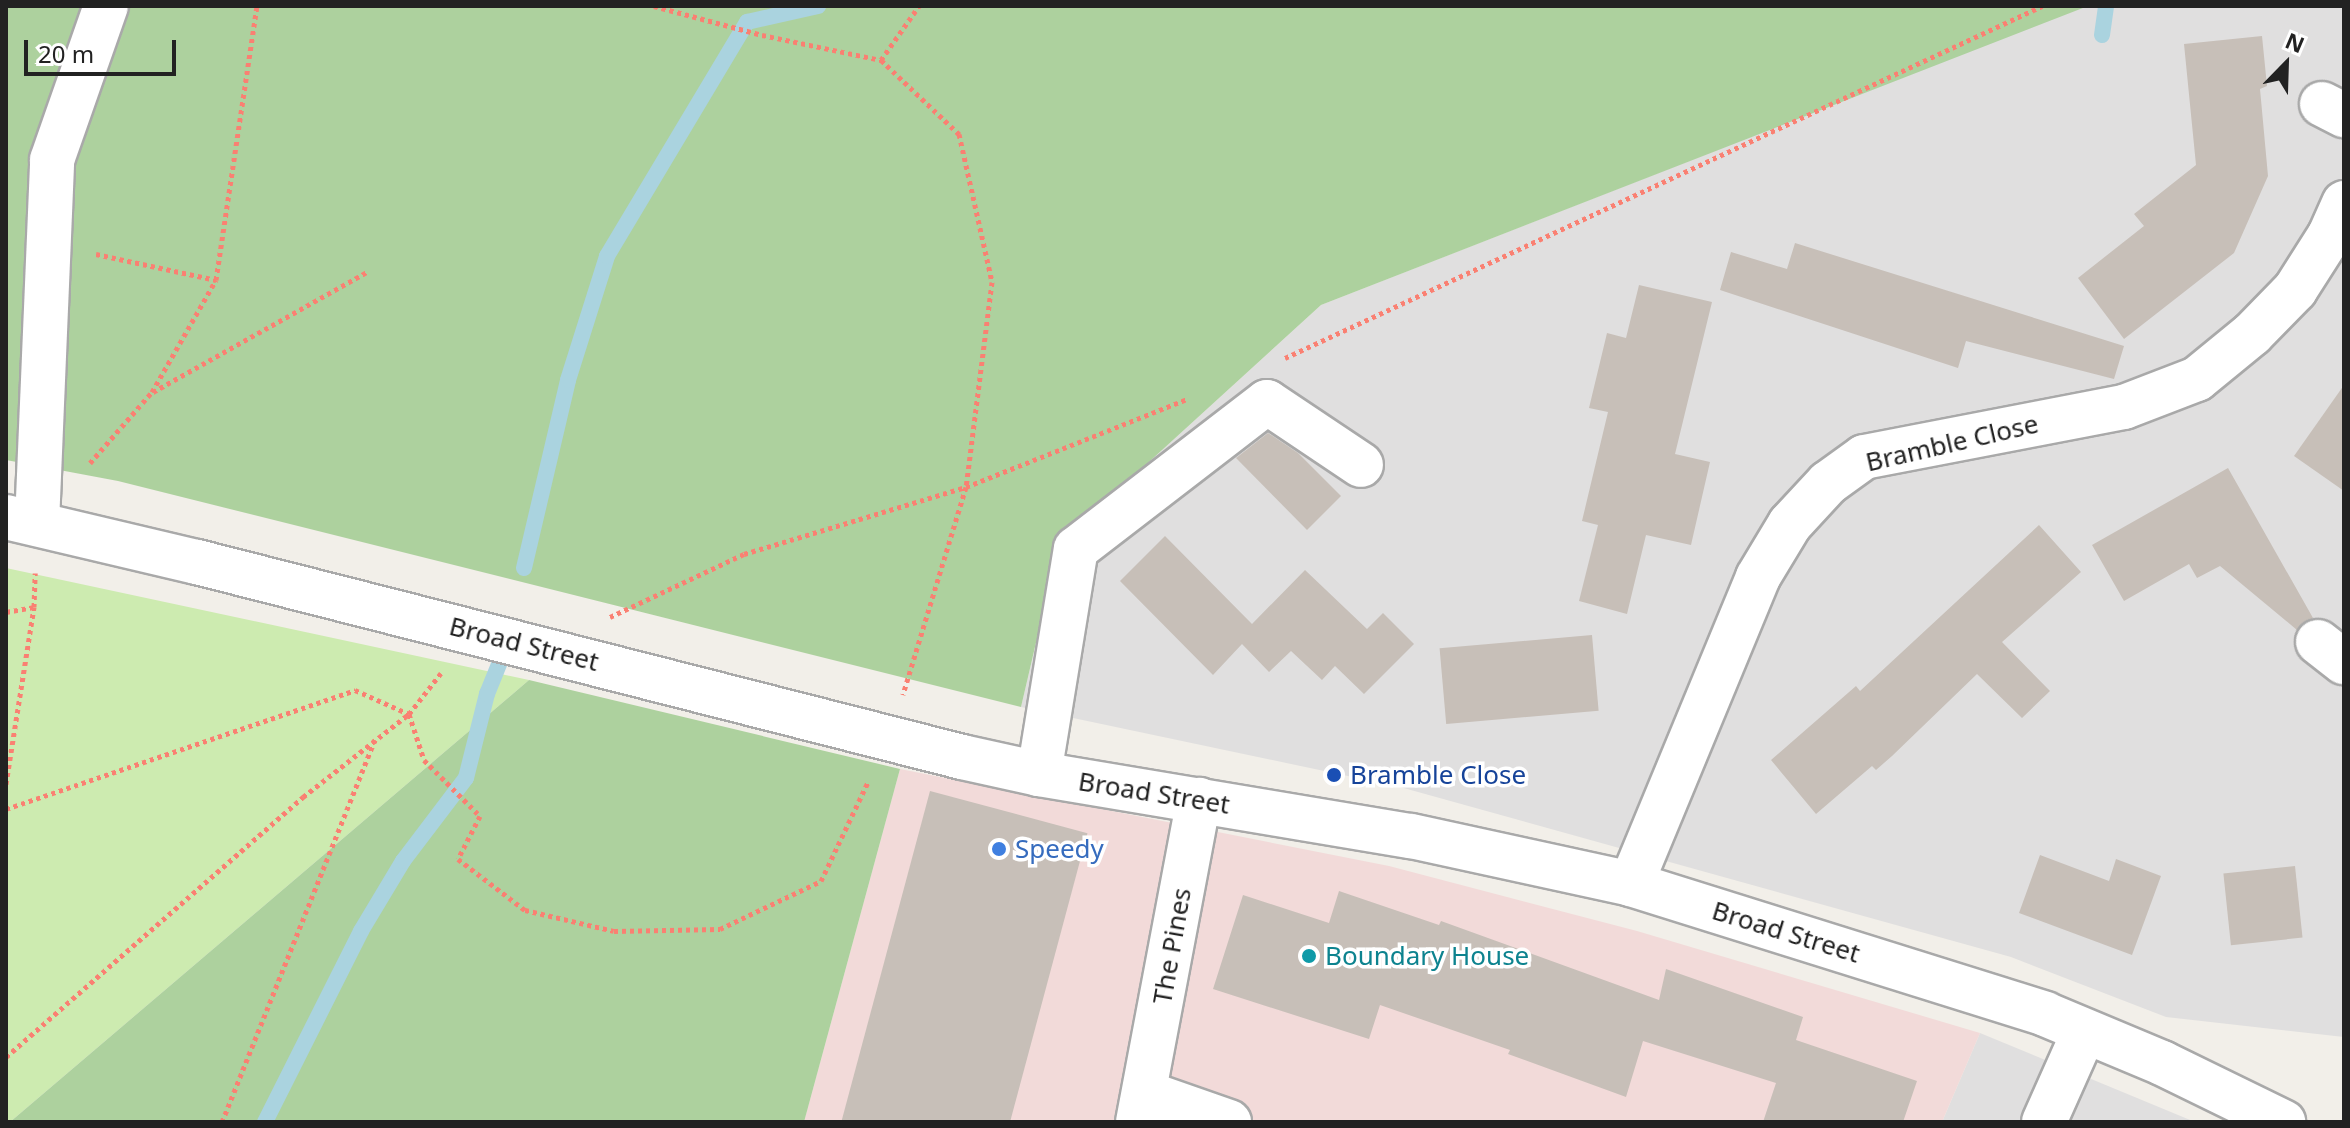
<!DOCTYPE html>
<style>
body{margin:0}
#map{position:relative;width:2350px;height:1128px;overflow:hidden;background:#f2efe9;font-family:"Noto Sans",sans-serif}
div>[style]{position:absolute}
.residential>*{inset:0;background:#e0dfdf}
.commercial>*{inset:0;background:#f2dad9}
.grass>*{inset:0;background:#cdebb0}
.forest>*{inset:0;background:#add19e}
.stream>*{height:16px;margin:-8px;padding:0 8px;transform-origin:8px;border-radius:8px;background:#aad3df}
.building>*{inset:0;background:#c7bfb8;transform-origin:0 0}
.path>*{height:5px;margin-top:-2.5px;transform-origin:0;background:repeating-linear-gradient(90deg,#fa8072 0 4px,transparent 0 8px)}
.roads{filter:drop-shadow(2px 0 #a9a9a9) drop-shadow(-2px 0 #a9a9a9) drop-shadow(0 2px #a9a9a9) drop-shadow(0 -2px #a9a9a9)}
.minor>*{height:44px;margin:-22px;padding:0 22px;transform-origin:22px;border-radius:22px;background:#fff}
.dots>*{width:22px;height:22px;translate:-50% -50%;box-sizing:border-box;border:4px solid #fff;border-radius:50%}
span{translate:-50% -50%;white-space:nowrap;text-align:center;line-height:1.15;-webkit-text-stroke:7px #fff;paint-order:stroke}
.street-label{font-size:26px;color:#222}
.transit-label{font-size:26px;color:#164399}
.left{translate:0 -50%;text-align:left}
.shop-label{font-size:26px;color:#366cbe}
.culture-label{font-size:26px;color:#0d838f}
.frame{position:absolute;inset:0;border:8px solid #222;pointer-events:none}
.north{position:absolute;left:2246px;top:24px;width:80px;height:80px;-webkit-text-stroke:6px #fff;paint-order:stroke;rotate:23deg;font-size:22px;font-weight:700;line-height:32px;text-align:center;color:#222}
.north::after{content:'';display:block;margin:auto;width:28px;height:36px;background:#222;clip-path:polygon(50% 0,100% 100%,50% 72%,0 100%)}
.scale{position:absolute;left:24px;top:40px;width:152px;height:36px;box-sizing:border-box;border:4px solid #222;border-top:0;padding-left:10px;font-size:24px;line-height:28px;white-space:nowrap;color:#222;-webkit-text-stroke:6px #fff;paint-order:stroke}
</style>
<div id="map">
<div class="residential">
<div style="clip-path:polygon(2085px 6px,2344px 6px,2344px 1037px,2166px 1017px,2011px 957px,1400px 787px,1021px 707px,1059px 544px,1321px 305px)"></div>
<div style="clip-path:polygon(1980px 1033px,2195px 1122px,1942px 1122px)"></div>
</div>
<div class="commercial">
<div style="clip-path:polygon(900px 769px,1389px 866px,1637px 931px,1980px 1033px,1942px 1122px,804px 1122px)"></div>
</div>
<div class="grass">
<div style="clip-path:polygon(6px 568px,529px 680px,10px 1122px,6px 1122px)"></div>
</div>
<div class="forest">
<div style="clip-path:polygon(6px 6px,2088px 6px,1321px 305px,1059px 544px,1021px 707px,118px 481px,6px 460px)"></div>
<div style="clip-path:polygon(529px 680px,900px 769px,804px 1122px,10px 1122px)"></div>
</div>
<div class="stream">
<div style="left:2102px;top:35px;width:29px;rotate:-82deg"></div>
<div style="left:524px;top:568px;width:193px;rotate:-76.8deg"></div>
<div style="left:568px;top:380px;width:130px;rotate:-72.5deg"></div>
<div style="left:607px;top:256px;width:273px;rotate:-59.1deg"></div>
<div style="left:747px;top:22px;width:73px;rotate:-12.7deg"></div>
<div style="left:265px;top:1122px;width:214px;rotate:-63.3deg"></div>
<div style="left:361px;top:931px;width:82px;rotate:-59deg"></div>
<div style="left:403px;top:861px;width:104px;rotate:-52.8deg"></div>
<div style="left:466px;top:778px;width:87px;rotate:-76deg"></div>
<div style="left:487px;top:694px;width:37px;rotate:-68deg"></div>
</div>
<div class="building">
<div style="clip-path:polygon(2262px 36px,2267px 86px,2260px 89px,2268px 176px,2234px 253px,2124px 339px,2078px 278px,2144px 226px,2134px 214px,2196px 165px,2184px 44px)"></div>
<div style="clip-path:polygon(1795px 243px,2124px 346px,2114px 379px,1966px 341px,1958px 368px,1720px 290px,1731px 252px,1787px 269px)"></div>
<div style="clip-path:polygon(1639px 285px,1712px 302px,1675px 454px,1710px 462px,1691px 545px,1646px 535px,1627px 614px,1579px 601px,1598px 525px,1582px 521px,1608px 412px,1589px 408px,1607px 333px,1626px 338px)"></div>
<div style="clip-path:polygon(2344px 385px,2344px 491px,2294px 456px)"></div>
<div style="clip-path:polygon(1268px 433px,1298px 453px,1341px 496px,1307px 530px,1236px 458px)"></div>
<div style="clip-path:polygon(2228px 468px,2313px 618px,2297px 630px,2220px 566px,2197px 578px,2189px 564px,2124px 601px,2092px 545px)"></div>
<div style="clip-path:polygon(2039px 525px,2081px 572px,2002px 642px,2050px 691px,2022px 718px,1977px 674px,1892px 756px,1876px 770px,1872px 766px,1816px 814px,1771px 760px,1856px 686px,1860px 691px)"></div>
<div style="clip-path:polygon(1165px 536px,1252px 624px,1305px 570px,1367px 629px,1383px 613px,1414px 644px,1364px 694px,1335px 666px,1322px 680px,1291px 651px,1269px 672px,1242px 644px,1213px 675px,1120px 581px)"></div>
<div style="left:1592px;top:635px;width:76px;height:153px;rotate:85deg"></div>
<div style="left:930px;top:791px;width:163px;height:343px;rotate:15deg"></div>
<div style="clip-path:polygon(2040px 855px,2109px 881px,2116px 859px,2161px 876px,2132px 955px,2019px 913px)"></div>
<div style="left:2295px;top:866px;width:72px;height:72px;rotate:84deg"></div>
<div style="clip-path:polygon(1339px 891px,1439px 925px,1441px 921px,1659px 1000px,1666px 969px,1803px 1017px,1796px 1040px,1917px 1081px,1903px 1122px,1763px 1122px,1776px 1083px,1643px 1041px,1626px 1097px,1508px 1054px,1510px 1050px,1380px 1005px,1369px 1039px,1213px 989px,1243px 895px,1329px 923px)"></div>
</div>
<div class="path">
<div style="left:654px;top:6px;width:112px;rotate:15deg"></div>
<div style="left:762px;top:35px;width:122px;rotate:11.9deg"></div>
<div style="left:881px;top:60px;width:66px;rotate:-54.9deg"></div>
<div style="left:881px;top:60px;width:108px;rotate:43.5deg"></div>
<div style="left:959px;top:134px;width:152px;rotate:77.4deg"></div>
<div style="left:992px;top:282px;width:207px;rotate:97.2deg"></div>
<div style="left:966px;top:487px;width:217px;rotate:106.9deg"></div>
<div style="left:96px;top:254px;width:123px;rotate:12.2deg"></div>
<div style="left:1285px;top:358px;width:835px;rotate:-24.94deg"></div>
<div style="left:153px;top:392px;width:245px;rotate:-29.3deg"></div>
<div style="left:90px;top:463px;width:94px;rotate:-48.9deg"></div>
<div style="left:152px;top:392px;width:129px;rotate:-60.3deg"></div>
<div style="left:216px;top:280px;width:277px;rotate:-81.5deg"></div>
<div style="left:6px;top:612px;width:28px;rotate:-10deg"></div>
<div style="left:34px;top:607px;width:34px;rotate:-88deg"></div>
<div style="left:610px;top:617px;width:148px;rotate:-25.2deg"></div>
<div style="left:744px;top:554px;width:232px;rotate:-16.8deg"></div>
<div style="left:966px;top:487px;width:238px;rotate:-21.7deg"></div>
<div style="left:6px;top:784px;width:179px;rotate:-81deg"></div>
<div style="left:6px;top:809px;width:369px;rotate:-18.8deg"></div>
<div style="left:355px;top:690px;width:59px;rotate:24deg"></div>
<div style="left:409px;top:714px;width:48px;rotate:71.9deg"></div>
<div style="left:424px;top:760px;width:79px;rotate:45deg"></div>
<div style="left:480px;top:816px;width:48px;rotate:117.1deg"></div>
<div style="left:458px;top:859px;width:84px;rotate:37.3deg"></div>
<div style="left:525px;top:910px;width:91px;rotate:13.3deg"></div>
<div style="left:614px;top:931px;width:106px;rotate:-1.1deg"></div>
<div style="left:720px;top:929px;width:112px;rotate:-25.4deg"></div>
<div style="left:821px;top:881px;width:110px;rotate:-64.6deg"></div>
<div style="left:6px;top:1057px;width:395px;rotate:-41.2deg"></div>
<div style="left:303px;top:797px;width:135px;rotate:-38.1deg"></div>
<div style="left:409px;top:714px;width:52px;rotate:-52deg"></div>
<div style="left:222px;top:1122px;width:412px;rotate:-68.2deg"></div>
</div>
<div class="roads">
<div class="minor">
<div style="left:2322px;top:104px;width:25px;rotate:27deg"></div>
<div style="left:6px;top:517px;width:196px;rotate:13.3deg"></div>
<div style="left:197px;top:562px;width:789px;rotate:14.3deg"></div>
<div style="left:962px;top:757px;width:79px;rotate:12.4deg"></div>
<div style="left:1039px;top:774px;width:377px;rotate:9.5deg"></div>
<div style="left:1411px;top:836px;width:225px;rotate:12.3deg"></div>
<div style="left:1631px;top:884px;width:434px;rotate:17.4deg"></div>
<div style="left:2045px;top:1014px;width:127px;rotate:22.7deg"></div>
<div style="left:2162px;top:1063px;width:135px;rotate:26deg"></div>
<div style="left:37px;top:523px;width:363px;rotate:-87.6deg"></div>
<div style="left:52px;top:160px;width:163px;rotate:-70.7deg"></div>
<div style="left:2318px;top:642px;width:33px;rotate:38deg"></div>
<div style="left:1039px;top:774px;width:228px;rotate:-80.7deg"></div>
<div style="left:1076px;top:549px;width:241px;rotate:-37.6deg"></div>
<div style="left:1267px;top:402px;width:113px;rotate:33.8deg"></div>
<div style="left:1631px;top:884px;width:332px;rotate:-67.5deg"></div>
<div style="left:1758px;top:577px;width:62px;rotate:-58.9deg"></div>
<div style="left:1790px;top:524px;width:56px;rotate:-47.2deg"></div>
<div style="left:1828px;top:483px;width:44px;rotate:-35.8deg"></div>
<div style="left:1864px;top:457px;width:265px;rotate:-10.9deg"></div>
<div style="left:2124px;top:407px;width:78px;rotate:-21deg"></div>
<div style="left:2197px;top:379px;width:71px;rotate:-39.3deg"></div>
<div style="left:2252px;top:334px;width:62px;rotate:-45.7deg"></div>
<div style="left:2295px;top:290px;width:65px;rotate:-57.5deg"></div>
<div style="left:2330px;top:235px;width:35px;rotate:-66deg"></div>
<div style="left:1146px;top:1093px;width:88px;rotate:19.3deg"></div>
<div style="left:1138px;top:1122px;width:328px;rotate:-79.3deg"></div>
<div style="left:2044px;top:1122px;width:98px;rotate:-66deg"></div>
</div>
</div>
<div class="dots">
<div style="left:1334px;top:775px;background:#1a4fb4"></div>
<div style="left:999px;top:849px;background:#3f7fe0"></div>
<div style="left:1309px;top:956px;background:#0f9aa8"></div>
</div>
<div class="street-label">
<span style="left:1952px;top:443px;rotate:-13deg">Bramble Close</span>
<span style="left:524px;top:644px;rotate:14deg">Broad Street</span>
<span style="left:1154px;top:793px;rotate:9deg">Broad Street</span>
<span style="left:1786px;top:932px;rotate:17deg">Broad Street</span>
<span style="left:1172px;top:946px;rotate:-80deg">The Pines</span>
</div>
<div class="transit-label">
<span class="left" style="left:1350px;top:775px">Bramble Close</span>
</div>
<div class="shop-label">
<span class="left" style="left:1015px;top:849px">Speedy</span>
</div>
<div class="culture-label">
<span class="left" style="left:1325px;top:956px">Boundary House</span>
</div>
<div class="frame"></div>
<div class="north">N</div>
<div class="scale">20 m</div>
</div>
